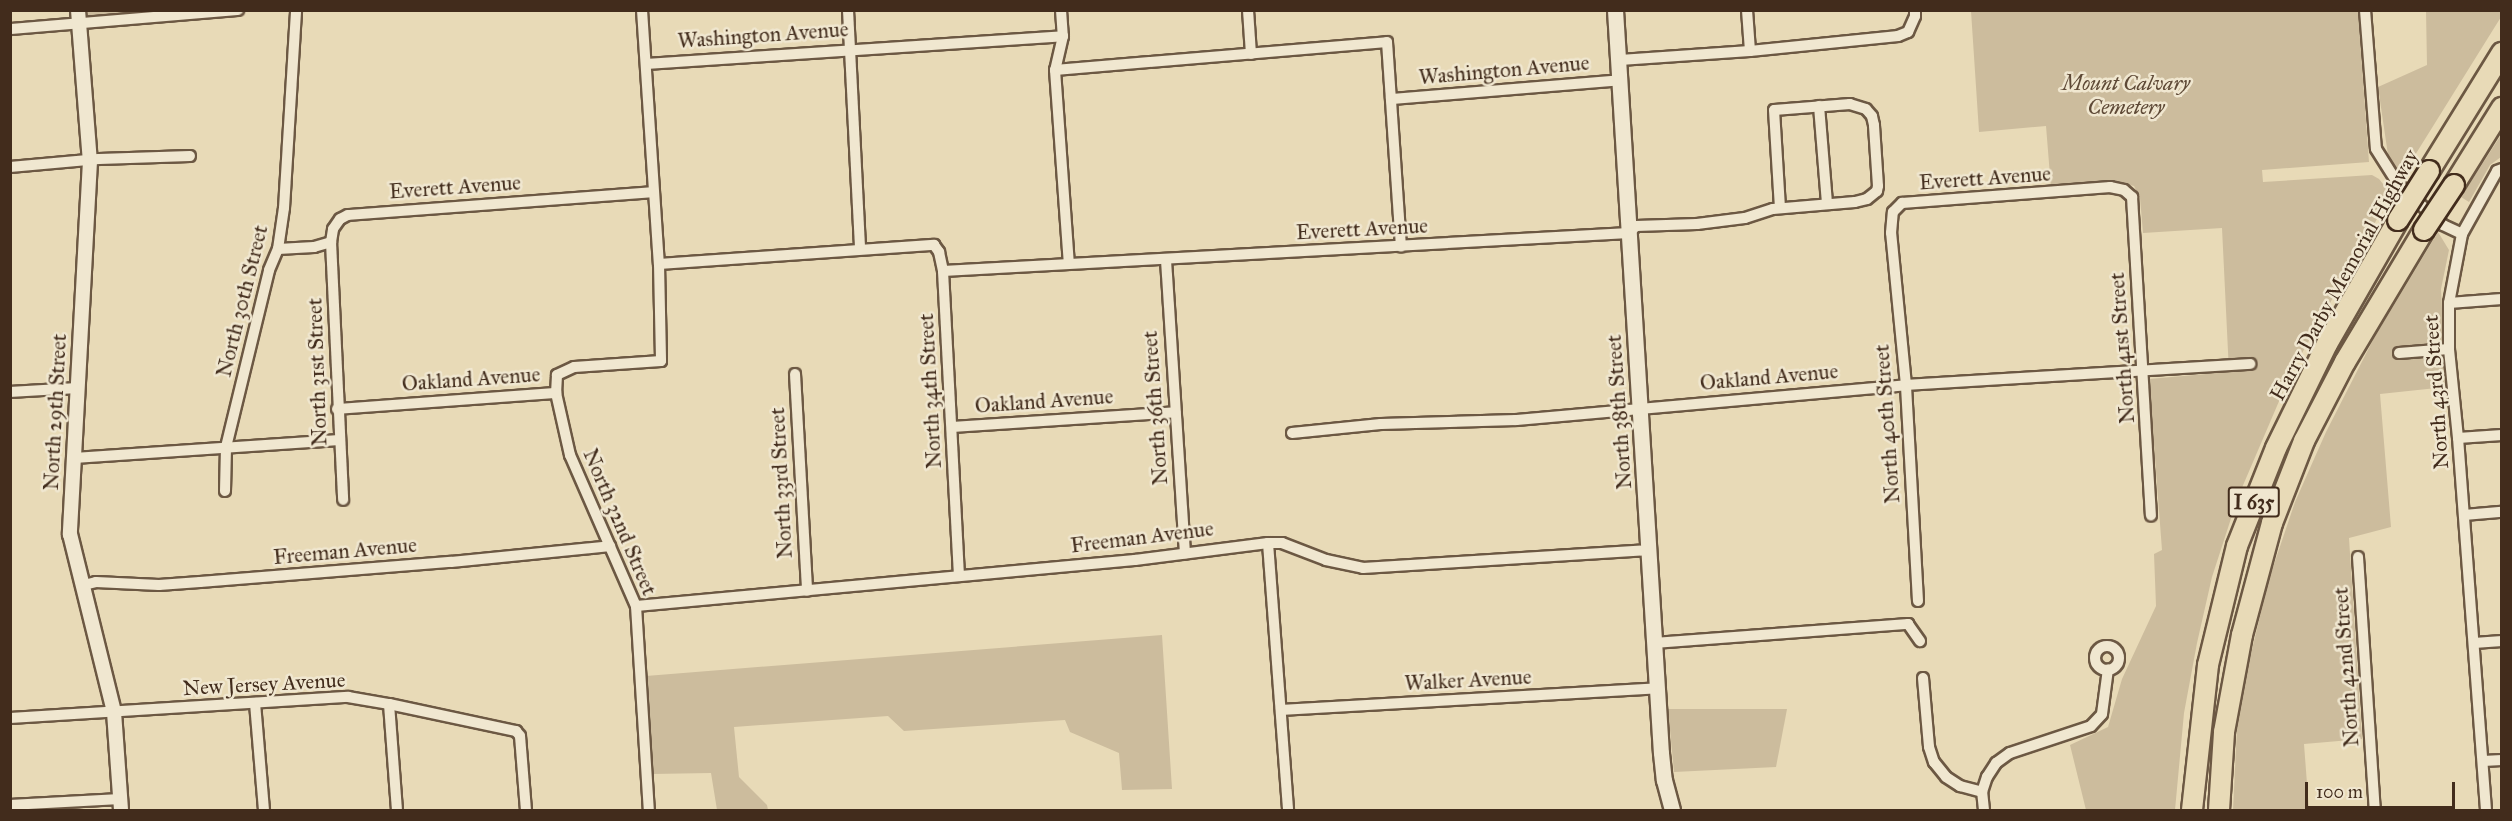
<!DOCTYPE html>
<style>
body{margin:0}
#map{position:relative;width:2512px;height:821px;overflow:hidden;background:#e8dab7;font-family:"IM FELL Great Primer",serif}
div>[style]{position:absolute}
.green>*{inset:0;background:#ccbc9d}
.roads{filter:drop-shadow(2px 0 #6c5843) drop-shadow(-2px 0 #6c5843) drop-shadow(0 2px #6c5843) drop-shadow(0 -2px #6c5843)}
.minor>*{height:10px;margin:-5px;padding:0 5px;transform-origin:5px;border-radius:5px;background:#f0e7d0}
.minor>.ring{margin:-5px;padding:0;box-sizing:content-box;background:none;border:10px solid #f0e7d0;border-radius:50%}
.tertiary>*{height:14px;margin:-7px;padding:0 7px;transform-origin:7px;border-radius:7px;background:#f0e7d0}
.secondary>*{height:15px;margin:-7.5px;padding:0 7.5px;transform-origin:7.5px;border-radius:7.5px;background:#f0e7d0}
.motorway>*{height:20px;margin:-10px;padding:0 10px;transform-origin:10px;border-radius:10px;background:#e8dab7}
.bridges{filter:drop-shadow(2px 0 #422c1c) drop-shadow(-2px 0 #422c1c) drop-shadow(0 2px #422c1c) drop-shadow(0 -2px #422c1c)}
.motorway-bridge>*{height:20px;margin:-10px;padding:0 10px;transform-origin:10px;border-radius:10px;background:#e8dab7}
span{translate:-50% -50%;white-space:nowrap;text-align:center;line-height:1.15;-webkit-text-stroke:5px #f0e7d0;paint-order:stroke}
.shield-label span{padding:2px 4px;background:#f0e7d0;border:2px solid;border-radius:4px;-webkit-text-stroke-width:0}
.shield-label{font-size:20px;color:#422c1c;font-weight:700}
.street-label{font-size:21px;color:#422c1c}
.park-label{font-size:21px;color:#5e4936;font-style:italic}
.frame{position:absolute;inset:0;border:12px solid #422c1c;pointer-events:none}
.scale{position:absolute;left:2305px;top:782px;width:150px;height:27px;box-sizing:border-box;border:3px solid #422c1c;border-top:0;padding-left:8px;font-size:18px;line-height:21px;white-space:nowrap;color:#422c1c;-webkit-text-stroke:4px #f0e7d0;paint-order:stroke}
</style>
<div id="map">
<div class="green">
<div style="clip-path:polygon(85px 11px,170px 11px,87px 17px)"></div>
<div style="clip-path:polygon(1971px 11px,2358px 11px,2369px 162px,2262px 170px,2263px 182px,2372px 175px,2379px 179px,2391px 194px,2292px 371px,2238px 497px,2212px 577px,2197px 643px,2184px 713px,2175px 810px,2086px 810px,2070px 745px,2108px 727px,2122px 679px,2156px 606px,2154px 554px,2162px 550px,2149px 379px,2229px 372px,2222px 228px,2143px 233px,2140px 198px,2134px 186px,2117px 182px,2051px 188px,2046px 126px,1979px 132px)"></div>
<div style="clip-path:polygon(2426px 11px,2501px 11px,2501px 17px,2402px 176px,2388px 155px,2378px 87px,2427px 65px)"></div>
<div style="clip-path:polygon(2501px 135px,2501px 157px,2490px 165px,2469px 202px,2461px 197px)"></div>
<div style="clip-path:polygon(2438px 232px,2449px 250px,2441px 289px,2446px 387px,2380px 394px,2391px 527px,2349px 538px,2362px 739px,2304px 744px,2309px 810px,2233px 810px,2237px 728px,2249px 662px,2269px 579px,2295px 502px,2326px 432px,2373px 340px)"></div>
<div style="clip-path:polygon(1162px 635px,1172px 789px,1122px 790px,1119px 753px,1070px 732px,1065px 720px,904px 731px,888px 716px,734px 727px,739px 777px,767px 805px,768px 810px,717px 810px,711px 773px,652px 774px,646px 676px)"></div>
<div style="clip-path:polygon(1668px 709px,1787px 709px,1776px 767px,1674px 772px)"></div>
</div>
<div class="roads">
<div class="minor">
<div style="left:642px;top:10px;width:255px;rotate:86.2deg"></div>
<div style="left:659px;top:264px;width:97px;rotate:88.8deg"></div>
<div style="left:661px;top:361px;width:87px;rotate:176.1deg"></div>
<div style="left:574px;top:367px;width:19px;rotate:155deg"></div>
<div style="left:557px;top:375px;width:18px;rotate:93deg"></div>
<div style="left:556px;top:393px;width:64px;rotate:77.3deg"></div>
<div style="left:570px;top:455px;width:165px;rotate:66.4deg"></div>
<div style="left:636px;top:606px;width:204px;rotate:86.4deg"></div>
<div style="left:848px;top:10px;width:239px;rotate:87.1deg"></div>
<div style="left:1061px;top:10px;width:26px;rotate:86deg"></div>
<div style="left:1063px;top:36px;width:35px;rotate:103deg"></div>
<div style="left:1055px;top:70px;width:194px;rotate:85.9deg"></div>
<div style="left:1248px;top:10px;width:44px;rotate:86.1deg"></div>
<div style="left:1747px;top:10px;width:41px;rotate:85.8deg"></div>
<div style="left:2365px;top:10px;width:139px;rotate:85.5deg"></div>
<div style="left:2376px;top:149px;width:41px;rotate:57.8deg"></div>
<div style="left:2398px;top:184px;width:61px;rotate:42.3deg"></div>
<div style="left:2443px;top:225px;width:21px;rotate:25deg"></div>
<div style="left:10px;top:29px;width:229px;rotate:-4.8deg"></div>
<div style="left:1620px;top:60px;width:130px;rotate:-4deg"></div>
<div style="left:1750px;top:51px;width:149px;rotate:-5.8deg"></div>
<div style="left:1898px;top:36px;width:11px;rotate:-22deg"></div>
<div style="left:1908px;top:32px;width:17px;rotate:-66deg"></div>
<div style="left:1915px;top:16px;width:6px;rotate:-90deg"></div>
<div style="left:646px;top:64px;width:418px;rotate:-3.8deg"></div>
<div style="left:1055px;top:70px;width:333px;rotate:-4.8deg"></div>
<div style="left:1387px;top:42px;width:205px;rotate:86.1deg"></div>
<div style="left:1391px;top:99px;width:231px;rotate:-4.7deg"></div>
<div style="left:1819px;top:106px;width:98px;rotate:85.3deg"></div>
<div style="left:10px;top:167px;width:89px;rotate:-5.1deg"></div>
<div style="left:99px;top:159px;width:91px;rotate:-1.9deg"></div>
<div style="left:331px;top:242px;width:258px;rotate:87.3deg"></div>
<div style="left:278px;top:249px;width:36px;rotate:-3deg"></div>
<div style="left:314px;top:247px;width:18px;rotate:-16deg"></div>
<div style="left:331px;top:242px;width:13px;rotate:-81deg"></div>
<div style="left:333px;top:229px;width:12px;rotate:-55deg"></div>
<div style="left:340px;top:219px;width:9px;rotate:-27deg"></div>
<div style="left:348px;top:215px;width:306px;rotate:-4.3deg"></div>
<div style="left:1166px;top:260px;width:294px;rotate:86.3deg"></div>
<div style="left:659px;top:264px;width:276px;rotate:-4deg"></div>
<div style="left:934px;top:245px;width:9px;rotate:54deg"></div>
<div style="left:939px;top:252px;width:19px;rotate:78deg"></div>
<div style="left:943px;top:271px;width:305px;rotate:87deg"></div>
<div style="left:943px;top:271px;width:687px;rotate:-3.17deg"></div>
<div style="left:1629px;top:233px;width:10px;rotate:-45deg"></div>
<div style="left:1636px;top:226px;width:61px;rotate:-1.9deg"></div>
<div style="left:1697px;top:224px;width:48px;rotate:-7.1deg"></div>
<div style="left:1745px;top:218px;width:29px;rotate:-18deg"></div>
<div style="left:1773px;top:209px;width:82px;rotate:-4.9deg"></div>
<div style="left:1855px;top:202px;width:12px;rotate:-14deg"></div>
<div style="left:1867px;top:199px;width:13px;rotate:-39deg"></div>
<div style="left:1877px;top:191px;width:5px;rotate:-79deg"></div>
<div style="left:1878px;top:186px;width:61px;rotate:-93.8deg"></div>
<div style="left:1874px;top:125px;width:9px;rotate:-103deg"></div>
<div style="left:1872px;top:116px;width:9px;rotate:-131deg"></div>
<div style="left:1866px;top:109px;width:17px;rotate:-163deg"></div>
<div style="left:1850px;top:104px;width:76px;rotate:175.5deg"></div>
<div style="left:1774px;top:110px;width:98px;rotate:86.5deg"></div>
<div style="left:2449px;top:303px;width:53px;rotate:-4.3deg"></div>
<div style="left:2399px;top:353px;width:50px;rotate:-4.6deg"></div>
<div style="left:795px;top:374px;width:217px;rotate:86.8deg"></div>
<div style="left:10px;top:392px;width:67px;rotate:-3.4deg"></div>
<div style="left:337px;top:409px;width:220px;rotate:-4.2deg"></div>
<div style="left:952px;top:427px;width:224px;rotate:-3.8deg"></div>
<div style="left:1292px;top:433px;width:89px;rotate:-5.8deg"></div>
<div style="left:1381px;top:424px;width:135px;rotate:-1.7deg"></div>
<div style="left:1516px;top:420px;width:392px;rotate:-5.1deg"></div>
<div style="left:1906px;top:385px;width:345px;rotate:-3.5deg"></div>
<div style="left:2458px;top:438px;width:44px;rotate:-3.9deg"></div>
<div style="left:74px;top:458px;width:266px;rotate:-3.9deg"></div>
<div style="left:225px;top:491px;width:44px;rotate:-88.7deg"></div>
<div style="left:226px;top:447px;width:182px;rotate:-76.3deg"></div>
<div style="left:269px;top:270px;width:23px;rotate:-67deg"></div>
<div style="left:278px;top:249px;width:41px;rotate:-81.7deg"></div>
<div style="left:284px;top:208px;width:198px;rotate:-86.5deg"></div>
<div style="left:2464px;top:515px;width:38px;rotate:-5deg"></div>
<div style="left:1268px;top:543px;width:268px;rotate:85.7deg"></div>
<div style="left:2358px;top:557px;width:254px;rotate:86.2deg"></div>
<div style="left:84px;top:585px;width:12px;rotate:-14deg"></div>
<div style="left:96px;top:582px;width:63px;rotate:2.7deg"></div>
<div style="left:159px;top:585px;width:41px;rotate:-4.2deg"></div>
<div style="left:200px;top:582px;width:252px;rotate:-4.6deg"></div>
<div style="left:451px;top:562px;width:160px;rotate:-5.7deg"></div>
<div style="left:1918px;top:601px;width:216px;rotate:-93.2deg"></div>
<div style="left:1906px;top:385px;width:153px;rotate:-95.6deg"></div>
<div style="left:1891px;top:233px;width:21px;rotate:-85deg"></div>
<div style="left:1893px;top:212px;width:13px;rotate:-45deg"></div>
<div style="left:1902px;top:203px;width:209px;rotate:-4.4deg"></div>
<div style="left:2110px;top:187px;width:14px;rotate:12deg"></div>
<div style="left:2124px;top:190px;width:11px;rotate:41deg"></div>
<div style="left:2132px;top:197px;width:319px;rotate:86.6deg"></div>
<div style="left:636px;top:606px;width:501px;rotate:-5.27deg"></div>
<div style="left:1135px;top:560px;width:134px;rotate:-7.3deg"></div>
<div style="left:1268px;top:543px;width:14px"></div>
<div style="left:1282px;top:543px;width:47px;rotate:21.1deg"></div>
<div style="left:1326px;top:560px;width:38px;rotate:12deg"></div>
<div style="left:1363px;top:568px;width:287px;rotate:-3.6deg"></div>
<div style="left:1654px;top:643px;width:255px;rotate:-4.3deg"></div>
<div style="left:1908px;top:624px;width:21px;rotate:55deg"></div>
<div style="left:2474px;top:643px;width:28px;rotate:-4deg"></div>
<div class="ring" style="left:2095px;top:646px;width:14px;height:14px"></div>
<div style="left:1923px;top:678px;width:69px;rotate:85deg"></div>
<div style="left:1929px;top:747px;width:16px;rotate:72deg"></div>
<div style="left:1934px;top:762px;width:19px;rotate:51deg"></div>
<div style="left:1946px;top:777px;width:17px;rotate:33deg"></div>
<div style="left:1960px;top:786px;width:23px;rotate:15deg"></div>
<div style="left:255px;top:703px;width:107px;rotate:85.2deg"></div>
<div style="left:389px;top:704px;width:106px;rotate:85.7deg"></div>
<div style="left:1281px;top:710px;width:377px;rotate:-3.3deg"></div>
<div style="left:10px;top:718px;width:339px;rotate:-3.6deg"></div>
<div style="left:348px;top:697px;width:42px;rotate:9.7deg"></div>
<div style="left:389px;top:704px;width:130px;rotate:12deg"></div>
<div style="left:516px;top:731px;width:6px;rotate:51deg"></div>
<div style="left:520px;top:736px;width:74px;rotate:85.4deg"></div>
<div style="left:2483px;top:761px;width:19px;rotate:-3deg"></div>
<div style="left:10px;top:805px;width:110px;rotate:-3.1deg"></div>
<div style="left:1984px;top:810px;width:18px;rotate:-96deg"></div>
<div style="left:1982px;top:792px;width:16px;rotate:-72deg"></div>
<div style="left:1987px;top:777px;width:17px;rotate:-57deg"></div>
<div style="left:1996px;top:763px;width:17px;rotate:-36deg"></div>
<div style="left:2010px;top:753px;width:85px;rotate:-18.4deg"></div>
<div style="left:2091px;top:726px;width:16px;rotate:-47deg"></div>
<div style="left:2102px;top:714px;width:45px;rotate:-82.4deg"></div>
<div style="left:2486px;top:810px;width:373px;rotate:-94.3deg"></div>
<div style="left:2458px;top:438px;width:89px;rotate:-95.8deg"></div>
<div style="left:2449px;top:349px;width:46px;rotate:-90deg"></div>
<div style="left:2449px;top:303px;width:70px;rotate:-79.3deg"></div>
<div style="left:2462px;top:234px;width:72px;rotate:-60.9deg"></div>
<div style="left:2497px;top:171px;width:5px;rotate:-22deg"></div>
</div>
<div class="tertiary">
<div style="left:78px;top:10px;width:151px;rotate:85.5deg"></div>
<div style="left:90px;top:161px;width:374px;rotate:93.1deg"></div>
<div style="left:70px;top:534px;width:183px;rotate:76.1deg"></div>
<div style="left:114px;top:712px;width:98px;rotate:85.9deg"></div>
</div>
<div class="secondary">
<div style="left:1615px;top:10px;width:744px;rotate:86.46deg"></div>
<div style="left:1661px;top:753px;width:27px;rotate:84deg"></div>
<div style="left:1664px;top:780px;width:31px;rotate:75deg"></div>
</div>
<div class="motorway">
<div style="left:2429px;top:171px;width:139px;rotate:-58.3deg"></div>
<div style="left:2454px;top:185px;width:91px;rotate:-58.1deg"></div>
<div style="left:2192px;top:810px;width:146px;rotate:-83.7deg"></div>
<div style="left:2208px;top:665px;width:122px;rotate:-76.3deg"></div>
<div style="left:2237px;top:546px;width:105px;rotate:-68.3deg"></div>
<div style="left:2276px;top:448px;width:116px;rotate:-63.9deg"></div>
<div style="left:2327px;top:344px;width:143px;rotate:-60.2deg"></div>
<div style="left:2219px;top:810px;width:78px;rotate:-86.3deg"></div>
<div style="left:2224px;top:732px;width:99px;rotate:-79.5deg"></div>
<div style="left:2242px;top:635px;width:116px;rotate:-75deg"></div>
<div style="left:2272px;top:523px;width:88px;rotate:-68.7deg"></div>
<div style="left:2304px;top:441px;width:89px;rotate:-62.6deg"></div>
<div style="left:2345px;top:362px;width:154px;rotate:-59.1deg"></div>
</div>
</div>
<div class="bridges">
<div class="motorway-bridge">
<div style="left:2398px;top:220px;width:58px;rotate:-57.7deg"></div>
<div style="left:2424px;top:230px;width:54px;rotate:-56.3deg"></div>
</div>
</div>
<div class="shield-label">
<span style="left:2254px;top:502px">I 635</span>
</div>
<div class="street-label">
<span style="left:763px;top:35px;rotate:-4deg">Washington Avenue</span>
<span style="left:1504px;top:70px;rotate:-5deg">Washington Avenue</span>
<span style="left:1985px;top:178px;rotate:-4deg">Everett Avenue</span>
<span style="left:455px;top:187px;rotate:-4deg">Everett Avenue</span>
<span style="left:1362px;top:229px;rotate:-3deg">Everett Avenue</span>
<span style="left:2344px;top:275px;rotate:-61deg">Harry Darby Memorial Highway</span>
<span style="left:242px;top:301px;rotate:-76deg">North 30th Street</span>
<span style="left:2122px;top:348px;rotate:-94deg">North 41st Street</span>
<span style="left:317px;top:372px;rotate:-92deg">North 31st Street</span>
<span style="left:1769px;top:377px;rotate:-5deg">Oakland Avenue</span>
<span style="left:471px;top:379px;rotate:-4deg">Oakland Avenue</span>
<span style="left:930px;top:391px;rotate:-93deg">North 34th Street</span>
<span style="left:2436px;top:392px;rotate:-94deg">North 43rd Street</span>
<span style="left:1044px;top:401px;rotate:-4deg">Oakland Avenue</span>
<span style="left:1155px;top:408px;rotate:-94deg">North 36th Street</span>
<span style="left:55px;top:412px;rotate:-87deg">North 29th Street</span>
<span style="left:1619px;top:412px;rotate:-94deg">North 38th Street</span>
<span style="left:1887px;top:424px;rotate:-94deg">North 40th Street</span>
<span style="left:781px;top:483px;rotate:-93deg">North 33rd Street</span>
<span style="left:620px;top:522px;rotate:67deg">North 32nd Street</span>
<span style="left:1142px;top:537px;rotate:-7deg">Freeman Avenue</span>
<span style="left:345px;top:551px;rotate:-5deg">Freeman Avenue</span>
<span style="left:2346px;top:667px;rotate:-94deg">North 42nd Street</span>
<span style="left:1468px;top:680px;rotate:-3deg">Walker Avenue</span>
<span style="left:264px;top:684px;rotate:-3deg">New Jersey Avenue</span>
</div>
<div class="park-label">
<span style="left:2126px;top:95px">Mount Calvary<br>Cemetery</span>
</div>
<div class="frame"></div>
<div class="scale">100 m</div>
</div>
